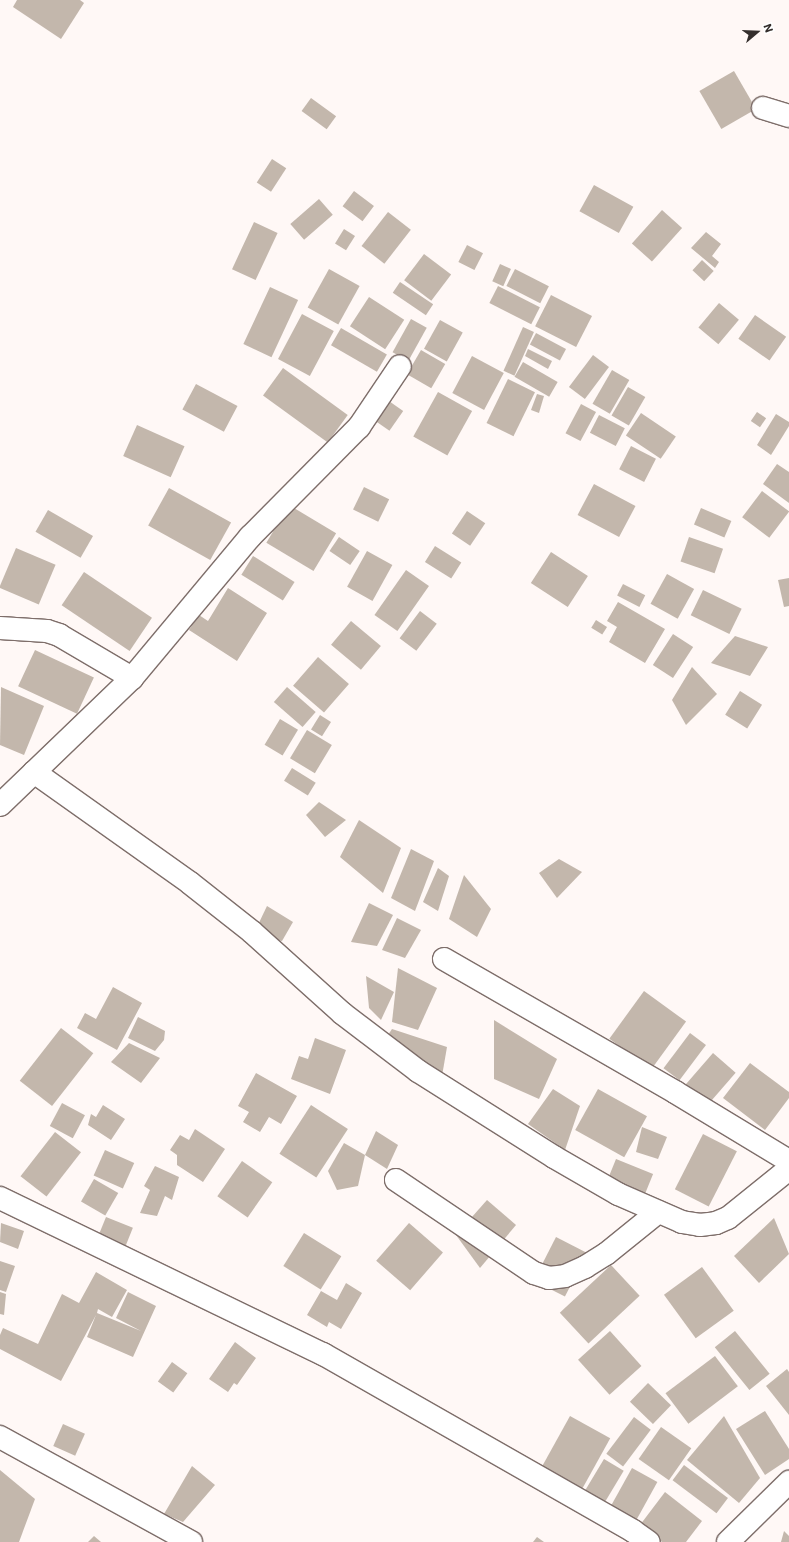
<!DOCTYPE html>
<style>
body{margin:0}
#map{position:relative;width:789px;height:1542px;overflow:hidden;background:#fff8f6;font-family:Commissioner,sans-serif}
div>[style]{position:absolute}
.building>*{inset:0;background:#c3b7ac;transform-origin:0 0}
.roads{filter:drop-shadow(1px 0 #7e6e6a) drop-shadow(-1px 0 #7e6e6a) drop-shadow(0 1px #7e6e6a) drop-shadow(0 -1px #7e6e6a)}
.minor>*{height:22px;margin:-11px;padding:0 11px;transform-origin:11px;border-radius:11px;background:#fff}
span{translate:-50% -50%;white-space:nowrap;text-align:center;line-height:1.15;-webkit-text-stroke:4px #fff;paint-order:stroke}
.north{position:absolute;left:737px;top:12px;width:40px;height:40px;-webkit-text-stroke:3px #fff;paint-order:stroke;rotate:71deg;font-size:11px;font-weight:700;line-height:16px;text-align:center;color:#342e2c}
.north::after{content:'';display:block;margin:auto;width:14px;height:18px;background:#342e2c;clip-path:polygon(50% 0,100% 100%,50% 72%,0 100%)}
</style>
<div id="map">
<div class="building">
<div style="clip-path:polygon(17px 0,80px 0,84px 3px,61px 39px,13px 7px)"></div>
<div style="left:734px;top:71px;width:44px;height:40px;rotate:60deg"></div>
<div style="left:311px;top:98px;width:31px;height:16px;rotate:36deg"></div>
<div style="left:272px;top:159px;width:17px;height:28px;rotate:33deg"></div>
<div style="left:594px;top:185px;width:45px;height:30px;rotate:29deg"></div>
<div style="left:354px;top:191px;width:25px;height:19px;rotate:37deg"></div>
<div style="left:319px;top:199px;width:21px;height:38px;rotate:49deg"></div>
<div style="left:662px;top:210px;width:27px;height:45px;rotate:42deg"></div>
<div style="left:388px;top:212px;width:29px;height:43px;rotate:38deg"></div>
<div style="left:254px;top:222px;width:26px;height:52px;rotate:25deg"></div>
<div style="left:344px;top:229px;width:13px;height:17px;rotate:32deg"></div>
<div style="clip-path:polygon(706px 232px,721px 244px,712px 256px,719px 262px,715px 268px,691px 248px)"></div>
<div style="left:467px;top:245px;width:18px;height:19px;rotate:27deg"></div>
<div style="left:424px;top:254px;width:34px;height:33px;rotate:37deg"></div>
<div style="left:702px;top:260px;width:16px;height:14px;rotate:43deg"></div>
<div style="left:500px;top:264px;width:12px;height:19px;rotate:24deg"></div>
<div style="left:329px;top:269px;width:35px;height:44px;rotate:29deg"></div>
<div style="left:515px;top:269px;width:38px;height:19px;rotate:27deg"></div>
<div style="left:400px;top:282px;width:40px;height:13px;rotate:34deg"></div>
<div style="left:498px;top:286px;width:47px;height:19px;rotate:27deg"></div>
<div style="left:270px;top:287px;width:31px;height:63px;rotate:25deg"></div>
<div style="left:551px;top:295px;width:46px;height:35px;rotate:27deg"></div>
<div style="left:369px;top:297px;width:42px;height:35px;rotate:33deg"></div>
<div style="left:719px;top:303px;width:26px;height:32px;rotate:40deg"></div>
<div style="left:302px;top:314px;width:36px;height:51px;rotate:28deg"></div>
<div style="left:755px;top:315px;width:38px;height:29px;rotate:35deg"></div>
<div style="left:411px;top:319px;width:18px;height:38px;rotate:29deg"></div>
<div style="left:440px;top:320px;width:26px;height:33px;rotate:29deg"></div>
<div style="left:523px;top:327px;width:12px;height:48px;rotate:24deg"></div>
<div style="left:341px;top:328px;width:53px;height:20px;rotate:30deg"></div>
<div style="left:536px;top:333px;width:34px;height:13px;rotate:28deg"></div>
<div style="clip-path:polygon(528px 349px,552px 361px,548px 369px,525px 356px)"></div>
<div style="left:421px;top:350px;width:28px;height:28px;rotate:30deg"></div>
<div style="left:593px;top:355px;width:20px;height:40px;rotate:37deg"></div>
<div style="left:472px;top:356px;width:36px;height:42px;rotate:28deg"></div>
<div style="left:523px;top:362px;width:40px;height:17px;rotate:30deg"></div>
<div style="left:283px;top:368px;width:80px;height:34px;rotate:36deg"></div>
<div style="left:612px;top:370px;width:20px;height:39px;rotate:30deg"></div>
<div style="left:508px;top:379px;width:30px;height:49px;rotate:26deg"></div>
<div style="left:196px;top:384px;width:47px;height:29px;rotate:28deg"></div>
<div style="left:628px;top:387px;width:20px;height:33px;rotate:30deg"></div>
<div style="left:438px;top:392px;width:39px;height:51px;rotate:29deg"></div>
<div style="clip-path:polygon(537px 394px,544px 396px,539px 413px,531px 410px)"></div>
<div style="left:386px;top:399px;width:21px;height:24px;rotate:35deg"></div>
<div style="left:581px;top:404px;width:17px;height:33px;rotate:28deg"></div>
<div style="left:757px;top:412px;width:11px;height:11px;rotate:34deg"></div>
<div style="left:641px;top:413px;width:42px;height:27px;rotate:34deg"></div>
<div style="clip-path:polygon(776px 414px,789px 422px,789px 426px,771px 455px,757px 445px)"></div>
<div style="left:599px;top:415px;width:29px;height:20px;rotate:27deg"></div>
<div style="left:137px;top:425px;width:52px;height:34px;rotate:24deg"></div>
<div style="left:631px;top:446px;width:28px;height:26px;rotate:27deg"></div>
<div style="clip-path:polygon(777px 464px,789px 472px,789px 503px,763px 484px)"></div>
<div style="left:594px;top:484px;width:47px;height:35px;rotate:28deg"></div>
<div style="left:364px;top:487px;width:28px;height:25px;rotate:26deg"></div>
<div style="left:169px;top:488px;width:71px;height:43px;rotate:29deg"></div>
<div style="left:762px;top:491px;width:34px;height:33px;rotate:37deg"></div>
<div style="left:289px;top:505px;width:55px;height:44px;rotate:31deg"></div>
<div style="left:701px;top:508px;width:33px;height:18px;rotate:23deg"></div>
<div style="left:48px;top:510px;width:52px;height:25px;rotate:30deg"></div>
<div style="left:467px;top:511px;width:22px;height:27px;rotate:34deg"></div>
<div style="left:339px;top:537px;width:25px;height:17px;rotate:34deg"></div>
<div style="left:689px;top:537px;width:36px;height:26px;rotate:19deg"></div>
<div style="left:435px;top:546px;width:31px;height:19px;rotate:32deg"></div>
<div style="left:16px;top:548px;width:43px;height:43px;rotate:23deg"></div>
<div style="left:367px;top:551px;width:29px;height:41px;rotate:29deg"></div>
<div style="left:551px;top:552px;width:44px;height:37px;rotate:33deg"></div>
<div style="left:253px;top:556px;width:49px;height:22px;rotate:32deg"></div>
<div style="left:406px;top:570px;width:28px;height:55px;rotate:35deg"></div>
<div style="left:84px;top:572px;width:82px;height:40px;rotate:34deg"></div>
<div style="left:667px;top:574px;width:31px;height:34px;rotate:29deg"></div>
<div style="clip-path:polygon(789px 578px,789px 606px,784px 607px,778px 580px)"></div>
<div style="left:623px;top:584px;width:25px;height:13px;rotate:27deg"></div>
<div style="clip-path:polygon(228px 588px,267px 613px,237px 661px,189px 630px,199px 615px,208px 621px)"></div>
<div style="left:703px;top:590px;width:43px;height:28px;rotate:26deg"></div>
<div style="clip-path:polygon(618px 602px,665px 629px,645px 663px,609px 642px,617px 627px,607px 621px)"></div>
<div style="left:420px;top:611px;width:21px;height:34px;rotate:37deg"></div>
<div style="left:596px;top:620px;width:13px;height:9px;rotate:32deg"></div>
<div style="left:351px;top:621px;width:39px;height:31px;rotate:40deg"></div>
<div style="left:673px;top:634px;width:24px;height:37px;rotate:33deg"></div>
<div style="clip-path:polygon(735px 636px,768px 647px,750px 676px,711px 663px)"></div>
<div style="left:35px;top:650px;width:65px;height:40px;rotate:25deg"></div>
<div style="left:318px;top:657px;width:41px;height:38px;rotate:41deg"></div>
<div style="clip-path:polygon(692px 667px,717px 694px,686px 725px,672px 700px)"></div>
<div style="clip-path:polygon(1px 687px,44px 706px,24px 755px,0 745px)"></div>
<div style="left:287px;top:687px;width:38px;height:20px;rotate:41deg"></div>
<div style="left:740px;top:691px;width:26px;height:28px;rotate:32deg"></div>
<div style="left:320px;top:715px;width:13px;height:17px;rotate:32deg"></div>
<div style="left:280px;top:719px;width:21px;height:30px;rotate:31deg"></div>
<div style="left:307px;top:730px;width:29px;height:33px;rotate:31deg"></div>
<div style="left:292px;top:768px;width:28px;height:15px;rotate:32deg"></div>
<div style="clip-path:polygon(319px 802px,346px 820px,325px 837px,306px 815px)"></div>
<div style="clip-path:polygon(359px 820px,401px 848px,383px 893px,340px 857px)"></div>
<div style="clip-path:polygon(411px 849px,434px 861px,415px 911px,391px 898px)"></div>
<div style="clip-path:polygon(559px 859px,582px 872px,557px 898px,539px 873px)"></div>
<div style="clip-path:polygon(438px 868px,449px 876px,438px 911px,423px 902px)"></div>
<div style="clip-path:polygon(464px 875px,491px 909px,477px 937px,449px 919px)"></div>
<div style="clip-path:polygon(369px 903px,393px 915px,377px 946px,351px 942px)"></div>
<div style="clip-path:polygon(267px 906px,293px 922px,282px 941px,265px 938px,256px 929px)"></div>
<div style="clip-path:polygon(397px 918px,421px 930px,405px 958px,382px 950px)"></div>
<div style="clip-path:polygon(398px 968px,437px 988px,418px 1030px,392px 1022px)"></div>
<div style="clip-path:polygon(366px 976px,394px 992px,381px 1020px,369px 1008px)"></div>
<div style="clip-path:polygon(113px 987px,142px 1003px,117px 1050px,77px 1028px,85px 1013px,96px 1019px)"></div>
<div style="left:644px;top:991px;width:52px;height:59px;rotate:36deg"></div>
<div style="clip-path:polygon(138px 1017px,165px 1031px,164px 1040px,155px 1051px,128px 1038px)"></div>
<div style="clip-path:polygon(494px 1020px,557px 1059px,539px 1099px,494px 1079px)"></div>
<div style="left:61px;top:1028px;width:41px;height:67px;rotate:38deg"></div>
<div style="clip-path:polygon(392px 1029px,447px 1047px,442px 1076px,388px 1035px)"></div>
<div style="left:690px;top:1033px;width:20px;height:44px;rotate:37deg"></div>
<div style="clip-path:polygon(315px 1038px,346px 1050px,330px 1094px,291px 1079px,299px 1056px,308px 1059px)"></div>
<div style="clip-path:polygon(129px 1043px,160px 1058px,141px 1083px,111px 1062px)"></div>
<div style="left:713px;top:1053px;width:30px;height:44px;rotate:41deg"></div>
<div style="clip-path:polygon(750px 1063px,789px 1092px,789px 1098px,765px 1130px,723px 1098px)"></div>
<div style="clip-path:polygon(256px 1073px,297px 1096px,281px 1124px,269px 1117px,260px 1132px,243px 1122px,249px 1112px,238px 1106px)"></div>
<div style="clip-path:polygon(553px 1089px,580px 1106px,565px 1150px,528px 1124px)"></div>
<div style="left:598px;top:1089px;width:56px;height:47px;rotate:29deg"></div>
<div style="left:62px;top:1103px;width:26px;height:26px;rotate:28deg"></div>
<div style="clip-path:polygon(103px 1105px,125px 1119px,111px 1140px,88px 1125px,91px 1114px,96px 1117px)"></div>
<div style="left:311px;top:1105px;width:44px;height:58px;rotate:33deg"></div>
<div style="clip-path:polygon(642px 1127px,667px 1137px,658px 1159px,636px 1152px)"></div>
<div style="clip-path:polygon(195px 1129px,225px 1149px,203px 1182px,177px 1165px,177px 1155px,170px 1150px,180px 1135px,189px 1140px)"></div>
<div style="clip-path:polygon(376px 1131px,398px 1145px,387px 1169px,365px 1155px)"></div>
<div style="left:55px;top:1132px;width:33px;height:56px;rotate:38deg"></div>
<div style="left:703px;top:1134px;width:38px;height:62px;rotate:27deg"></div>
<div style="clip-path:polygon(344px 1143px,365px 1155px,358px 1186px,337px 1190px,328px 1171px)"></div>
<div style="left:105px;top:1150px;width:32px;height:28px;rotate:24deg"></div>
<div style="left:616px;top:1159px;width:40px;height:23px;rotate:22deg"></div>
<div style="left:242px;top:1161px;width:37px;height:43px;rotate:35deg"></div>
<div style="clip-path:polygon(155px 1166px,179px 1177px,172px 1200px,165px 1196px,157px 1216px,140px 1213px,150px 1190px,144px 1186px)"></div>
<div style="left:94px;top:1179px;width:28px;height:26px;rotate:30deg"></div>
<div style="clip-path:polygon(487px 1200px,516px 1225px,480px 1268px,456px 1235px)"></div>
<div style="left:106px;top:1217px;width:29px;height:27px;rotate:22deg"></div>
<div style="clip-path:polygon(774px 1218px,789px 1254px,759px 1283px,734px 1256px)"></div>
<div style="clip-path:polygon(1px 1223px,24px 1231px,18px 1249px,0 1242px)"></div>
<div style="left:409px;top:1223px;width:45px;height:50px;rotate:41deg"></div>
<div style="left:304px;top:1233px;width:44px;height:39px;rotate:32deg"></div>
<div style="left:556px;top:1237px;width:35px;height:49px;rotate:27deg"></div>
<div style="clip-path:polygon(0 1261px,15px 1266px,6px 1292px,0 1290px)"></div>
<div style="left:611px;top:1265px;width:42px;height:70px;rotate:47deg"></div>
<div style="left:702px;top:1267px;width:54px;height:47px;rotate:54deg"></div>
<div style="clip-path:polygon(96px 1272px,127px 1290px,112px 1317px,98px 1309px,97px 1313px,141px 1331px,116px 1318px,128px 1292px,156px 1306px,133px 1357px,87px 1337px,96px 1315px,61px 1381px,0 1349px,0 1335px,3px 1328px,38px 1344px,62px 1294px,79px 1303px)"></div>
<div style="clip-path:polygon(346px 1283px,362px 1293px,341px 1329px,329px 1322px,327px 1327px,307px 1315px,321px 1291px,337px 1300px)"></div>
<div style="clip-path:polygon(0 1292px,6px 1294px,4px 1315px,0 1314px)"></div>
<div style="left:610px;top:1331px;width:47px;height:43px;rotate:48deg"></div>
<div style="left:735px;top:1331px;width:55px;height:26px;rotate:51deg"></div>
<div style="clip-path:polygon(235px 1342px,256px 1358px,237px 1385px,234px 1383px,228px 1392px,209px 1379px)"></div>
<div style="left:715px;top:1356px;width:38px;height:62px;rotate:53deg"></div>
<div style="left:172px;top:1362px;width:19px;height:24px;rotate:36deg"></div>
<div style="clip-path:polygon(787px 1369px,789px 1372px,789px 1415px,766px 1386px)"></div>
<div style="left:648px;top:1383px;width:32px;height:26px;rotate:44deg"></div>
<div style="clip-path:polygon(765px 1411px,789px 1449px,789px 1459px,765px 1475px,736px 1429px)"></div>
<div style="left:570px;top:1416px;width:46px;height:62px;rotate:29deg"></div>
<div style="clip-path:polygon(724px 1416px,760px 1478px,739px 1503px,687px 1460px)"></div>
<div style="left:634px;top:1417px;width:21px;height:46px;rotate:37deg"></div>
<div style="left:63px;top:1424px;width:24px;height:24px;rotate:24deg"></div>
<div style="left:661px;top:1427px;width:37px;height:39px;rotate:35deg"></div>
<div style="left:604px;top:1459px;width:23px;height:44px;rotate:31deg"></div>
<div style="left:684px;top:1465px;width:55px;height:19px;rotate:37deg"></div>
<div style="clip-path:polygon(192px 1466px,215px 1485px,183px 1522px,164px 1514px)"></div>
<div style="left:632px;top:1468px;width:29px;height:49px;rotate:29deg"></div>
<div style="clip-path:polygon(0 1470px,35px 1499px,19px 1542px,0 1542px)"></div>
<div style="clip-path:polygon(665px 1492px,702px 1521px,686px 1542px,662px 1542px,640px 1525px)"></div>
<div style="clip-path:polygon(784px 1531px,789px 1536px,789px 1542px,781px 1542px)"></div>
<div style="clip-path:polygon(94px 1536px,101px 1542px,88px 1542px)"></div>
<div style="clip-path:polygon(537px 1537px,544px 1542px,533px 1542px)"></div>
</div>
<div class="roads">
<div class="minor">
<div style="left:763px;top:108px;width:27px;rotate:17deg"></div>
<div style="left:0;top:628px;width:47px;rotate:3.7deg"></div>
<div style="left:47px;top:631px;width:13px;rotate:18deg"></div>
<div style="left:59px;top:635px;width:85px;rotate:30.5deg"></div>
<div style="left:34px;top:772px;width:191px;rotate:35.4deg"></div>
<div style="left:190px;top:883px;width:79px;rotate:38.3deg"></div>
<div style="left:252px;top:932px;width:122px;rotate:42deg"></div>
<div style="left:343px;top:1014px;width:94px;rotate:37.2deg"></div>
<div style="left:418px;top:1071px;width:161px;rotate:32.3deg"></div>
<div style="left:554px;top:1157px;width:74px;rotate:30deg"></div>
<div style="left:618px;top:1194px;width:70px;rotate:23.6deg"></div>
<div style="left:682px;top:1222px;width:18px;rotate:9deg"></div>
<div style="left:700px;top:1225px;width:16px;rotate:-7deg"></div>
<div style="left:716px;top:1223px;width:13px;rotate:-23deg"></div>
<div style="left:728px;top:1218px;width:78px;rotate:-38.8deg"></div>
<div style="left:0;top:805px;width:183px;rotate:-43.9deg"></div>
<div style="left:132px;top:678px;width:184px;rotate:-50.1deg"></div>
<div style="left:250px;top:537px;width:155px;rotate:-45.3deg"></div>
<div style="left:359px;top:427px;width:73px;rotate:-56.1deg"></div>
<div style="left:444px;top:959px;width:267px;rotate:29.9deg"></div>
<div style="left:675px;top:1092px;width:133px;rotate:31.2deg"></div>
<div style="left:396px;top:1180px;width:166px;rotate:34deg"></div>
<div style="left:534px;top:1273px;width:16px;rotate:18deg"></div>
<div style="left:549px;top:1278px;width:16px;rotate:-7deg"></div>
<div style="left:565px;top:1276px;width:22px;rotate:-24deg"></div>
<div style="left:585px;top:1267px;width:25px;rotate:-32deg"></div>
<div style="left:606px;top:1254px;width:67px;rotate:-38.9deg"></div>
<div style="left:0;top:1198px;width:359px;rotate:25.8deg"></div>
<div style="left:323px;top:1354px;width:357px;rotate:29.7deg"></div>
<div style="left:633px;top:1531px;width:19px;rotate:35deg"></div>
<div style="left:0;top:1437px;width:218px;rotate:28.8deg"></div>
<div style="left:728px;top:1542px;width:86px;rotate:-44.5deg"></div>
</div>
</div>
<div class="north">N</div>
</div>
